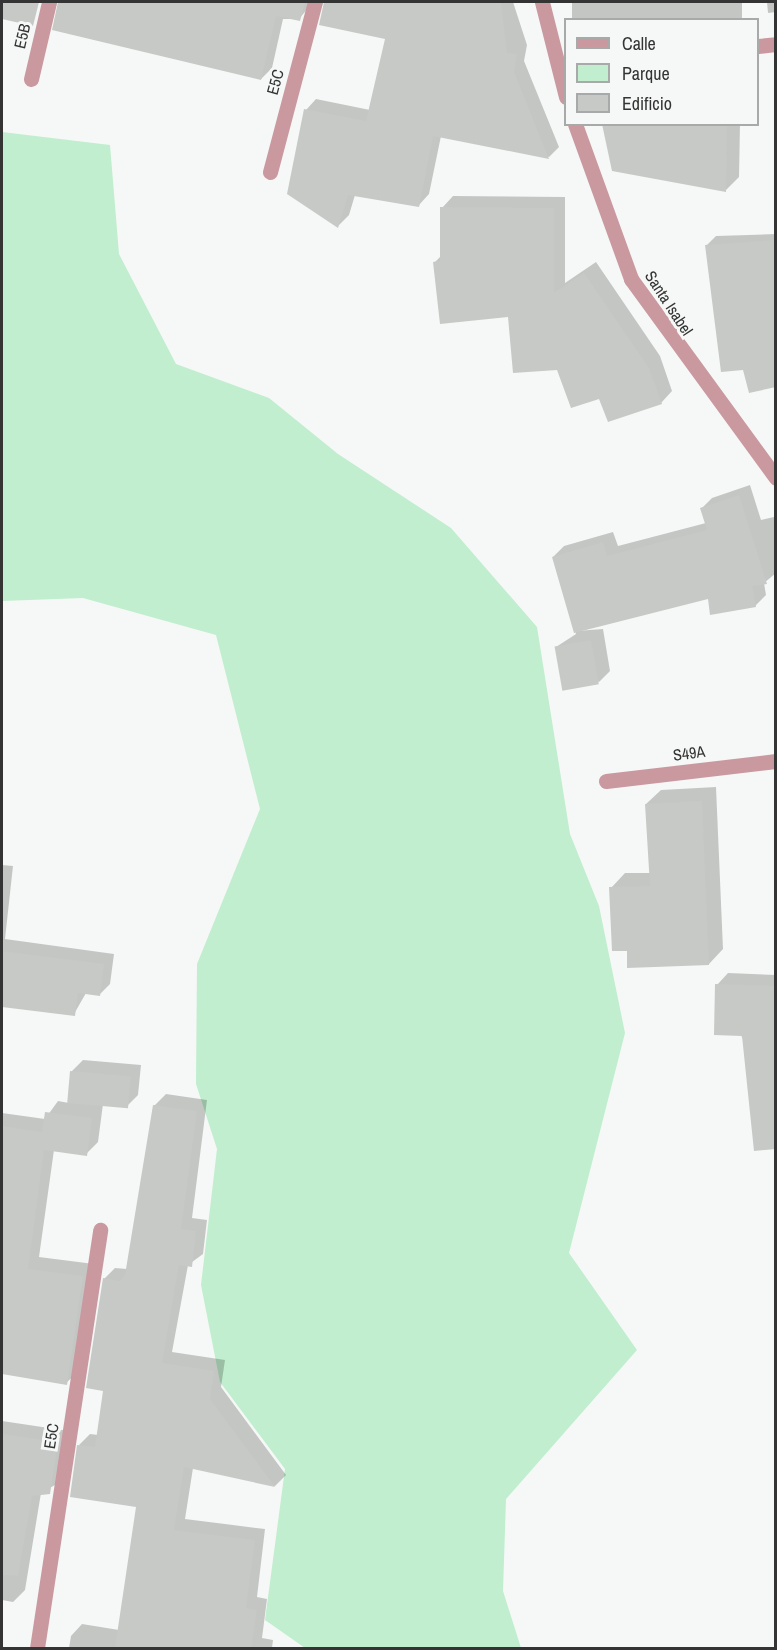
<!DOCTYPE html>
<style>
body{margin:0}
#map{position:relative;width:777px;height:1650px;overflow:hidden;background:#f5f8f6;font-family:"Archivo Narrow",sans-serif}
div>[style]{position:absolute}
.green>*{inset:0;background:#c0eece}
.shadow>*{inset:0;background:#0003;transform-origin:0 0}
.building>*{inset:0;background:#c6c9c6;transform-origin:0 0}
.lane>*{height:15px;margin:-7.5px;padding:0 7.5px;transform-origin:7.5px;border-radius:7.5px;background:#ca99a0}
.street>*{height:15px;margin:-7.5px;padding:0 7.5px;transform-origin:7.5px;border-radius:7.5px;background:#ca99a0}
span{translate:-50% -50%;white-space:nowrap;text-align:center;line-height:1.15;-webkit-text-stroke:6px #f5f8f6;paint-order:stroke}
.street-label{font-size:16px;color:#333433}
.frame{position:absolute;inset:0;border:3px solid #333433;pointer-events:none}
.legend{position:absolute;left:564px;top:18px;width:195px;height:108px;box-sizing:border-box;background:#f5f8f6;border:2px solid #a7aaa8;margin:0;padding:8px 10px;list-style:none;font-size:18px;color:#333433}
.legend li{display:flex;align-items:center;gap:12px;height:30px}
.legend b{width:30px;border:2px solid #a7aaa8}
</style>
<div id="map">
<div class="green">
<div style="clip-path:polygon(2px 132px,110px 145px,119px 254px,176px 364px,269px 398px,338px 454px,451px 528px,537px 627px,570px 834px,599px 906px,625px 1033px,569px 1253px,637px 1350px,506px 1499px,503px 1591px,521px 1648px,305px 1648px,265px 1620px,285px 1469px,220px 1382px,201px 1285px,217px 1149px,196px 1084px,197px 964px,260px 809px,216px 635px,83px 598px,2px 601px)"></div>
</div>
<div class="shadow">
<div style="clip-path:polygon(60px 2px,313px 2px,299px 19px,283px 19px,272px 68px,261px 79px,54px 29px)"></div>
<div style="clip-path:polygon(326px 2px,513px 2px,527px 45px,524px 61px,559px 147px,549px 157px,441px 136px,429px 194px,419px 205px,355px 195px,349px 215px,338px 226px,306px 110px,316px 99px,370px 110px,387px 38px,321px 24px)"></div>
<div style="left:572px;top:2px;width:170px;height:18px"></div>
<div style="clip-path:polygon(767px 2px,776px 2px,776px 12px,768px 13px)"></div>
<div style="clip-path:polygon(604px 124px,740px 124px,739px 177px,725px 191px)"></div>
<div style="clip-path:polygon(453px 196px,565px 197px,565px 283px,596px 262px,660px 356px,672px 391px,661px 403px,600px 397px,558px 368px,509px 315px,435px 262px,442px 255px,442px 208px)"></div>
<div style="clip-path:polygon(776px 234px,776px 386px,706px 246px,716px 236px)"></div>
<div style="clip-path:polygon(750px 485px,761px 520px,774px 517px,776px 551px,776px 573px,764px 583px,766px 595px,755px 606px,709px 597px,576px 631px,603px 629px,610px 671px,599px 682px,556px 647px,576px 634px,553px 557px,564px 546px,613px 532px,618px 546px,706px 523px,701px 509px,712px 498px)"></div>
<div style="clip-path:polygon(716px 787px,723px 949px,709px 964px,628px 949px,611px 888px,625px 873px,650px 873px,646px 804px,661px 790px)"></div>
<div style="clip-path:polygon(2px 865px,13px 866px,5px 939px,114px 954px,110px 984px,99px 995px,86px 993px,74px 1014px,2px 1006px)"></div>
<div style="clip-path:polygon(728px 973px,776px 975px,776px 1108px,717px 985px)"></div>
<div style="clip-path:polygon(83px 1060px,141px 1065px,138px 1095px,127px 1106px,103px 1104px,98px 1142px,86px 1154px,54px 1150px,39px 1257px,94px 1264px,78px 1372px,66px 1383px,2px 1372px,2px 1113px,45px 1119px,58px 1101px,69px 1103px,72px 1071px)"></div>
<div style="clip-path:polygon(166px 1094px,207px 1100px,192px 1218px,207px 1220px,203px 1254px,188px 1265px,172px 1352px,225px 1360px,221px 1387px,286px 1475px,275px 1486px,193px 1468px,185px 1519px,265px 1529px,257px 1597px,267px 1599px,262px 1638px,273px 1640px,272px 1648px,69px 1648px,71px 1636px,82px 1624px,119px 1630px,138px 1506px,79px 1445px,90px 1434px,98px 1435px,105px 1390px,104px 1279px,115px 1268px,127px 1269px,154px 1106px)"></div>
<div style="clip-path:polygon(2px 1421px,69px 1431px,62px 1481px,41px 1493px,25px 1590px,13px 1602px,2px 1600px)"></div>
</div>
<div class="building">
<div style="clip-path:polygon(2px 2px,39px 2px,33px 26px,2px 19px)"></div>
<div style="clip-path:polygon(58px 2px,305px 2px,300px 21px,276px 16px,261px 80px,52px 30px)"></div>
<div style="clip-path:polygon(324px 2px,501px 2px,507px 53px,517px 54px,514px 72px,549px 159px,433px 136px,419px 207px,348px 195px,338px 228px,287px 194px,304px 109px,366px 121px,385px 39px,319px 25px)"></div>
<div style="clip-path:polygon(602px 124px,727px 124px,726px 192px,612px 171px)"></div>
<div style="clip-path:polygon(440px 207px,554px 208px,554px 293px,584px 273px,649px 368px,662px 404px,608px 422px,599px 399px,571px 408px,557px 370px,513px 373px,508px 317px,440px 324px,433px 262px,440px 261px)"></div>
<div style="clip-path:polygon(776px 240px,776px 387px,749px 393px,743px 370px,721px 372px,705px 245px)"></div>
<div style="clip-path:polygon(739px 495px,767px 584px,752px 586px,756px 607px,710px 615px,708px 599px,574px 633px,552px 557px,603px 542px,607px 556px,707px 530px,700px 508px)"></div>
<div style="left:591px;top:640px;width:45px;height:37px;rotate:80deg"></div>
<div style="clip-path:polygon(702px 801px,709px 965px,627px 968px,627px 951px,612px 951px,609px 887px,650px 886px,645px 804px)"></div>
<div style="clip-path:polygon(2px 951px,104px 964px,100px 996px,78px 993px,75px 1016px,2px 1007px)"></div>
<div style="clip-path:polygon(715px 984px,776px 986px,776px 1149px,754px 1151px,742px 1036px,714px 1035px)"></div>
<div style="left:70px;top:1071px;width:61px;height:32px;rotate:5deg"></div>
<div style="clip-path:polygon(153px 1105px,197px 1111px,181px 1229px,196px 1231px,192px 1267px,179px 1265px,162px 1363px,214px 1371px,210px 1399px,275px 1487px,184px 1467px,174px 1530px,255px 1540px,246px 1608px,257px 1610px,251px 1648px,115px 1648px,136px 1507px,70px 1497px,77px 1445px,95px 1447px,103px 1391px,86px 1388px,103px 1278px,120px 1281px,125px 1275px)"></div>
<div style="clip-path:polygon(45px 1112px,92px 1118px,87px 1156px,44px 1150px,28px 1269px,83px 1276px,67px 1385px,2px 1374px,2px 1126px,42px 1132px)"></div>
<div style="clip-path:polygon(2px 1434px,58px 1442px,50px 1494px,32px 1496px,18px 1576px,2px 1575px)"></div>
</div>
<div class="lane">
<div style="left:606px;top:781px;width:171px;rotate:-6.7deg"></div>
</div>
<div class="street">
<div style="left:542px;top:2px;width:98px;rotate:75.8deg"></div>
<div style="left:758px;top:46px;width:18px;rotate:-6deg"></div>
<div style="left:31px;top:79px;width:79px;rotate:-76.8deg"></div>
<div style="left:575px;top:124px;width:165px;rotate:70.1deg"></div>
<div style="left:631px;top:279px;width:246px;rotate:53.9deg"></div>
<div style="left:270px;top:172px;width:176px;rotate:-75.2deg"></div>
<div style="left:37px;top:1648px;width:423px;rotate:-81.4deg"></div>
</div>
<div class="street-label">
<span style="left:22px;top:36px;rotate:-77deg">E5B</span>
<span style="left:275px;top:82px;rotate:-75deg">E5C</span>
<span style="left:669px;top:303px;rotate:57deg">Santa Isabel</span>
<span style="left:689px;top:753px;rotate:-7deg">S49A</span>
<span style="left:51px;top:1436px;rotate:-81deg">E5C</span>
</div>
<div class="frame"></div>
<ul class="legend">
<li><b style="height:8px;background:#ca99a0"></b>Calle</li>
<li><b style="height:16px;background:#c0eece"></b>Parque</li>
<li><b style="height:16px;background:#c6c9c6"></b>Edificio</li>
</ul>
</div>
